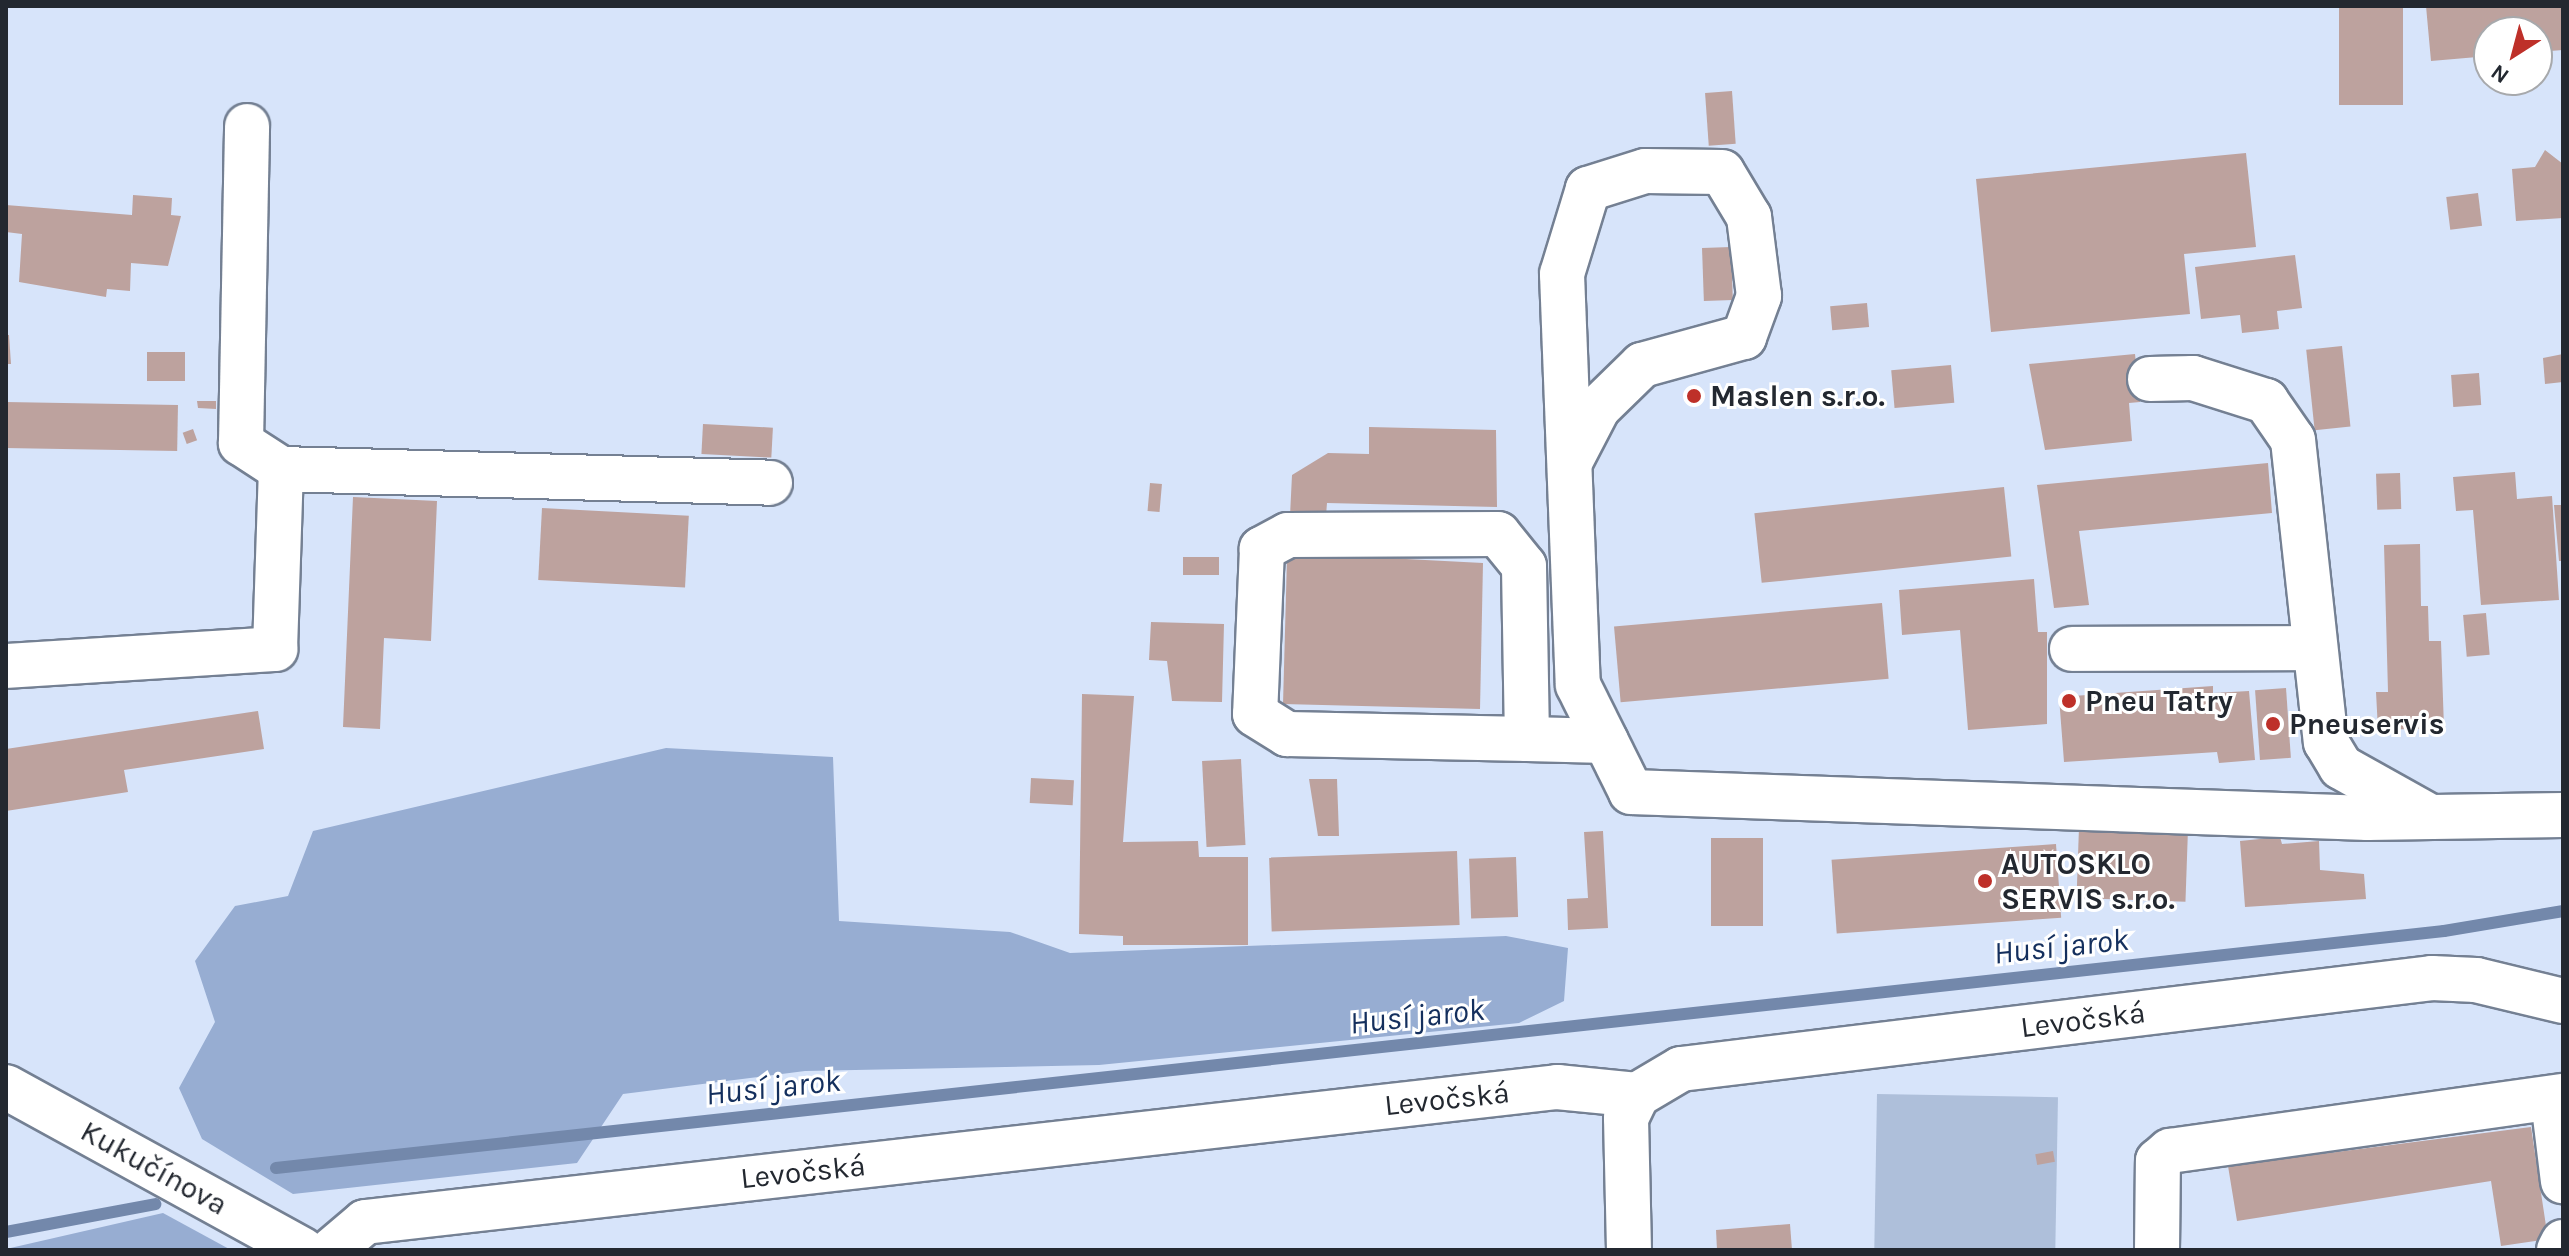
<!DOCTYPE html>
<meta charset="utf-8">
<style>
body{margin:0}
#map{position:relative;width:2569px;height:1256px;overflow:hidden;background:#d7e4fa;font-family:Karla,sans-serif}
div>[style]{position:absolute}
.green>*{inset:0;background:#aebfda;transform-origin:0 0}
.forest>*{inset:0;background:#97add2}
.stream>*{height:12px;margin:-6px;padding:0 6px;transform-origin:6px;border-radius:6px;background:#7388ab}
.building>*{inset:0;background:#bda29e;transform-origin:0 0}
.roads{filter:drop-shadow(2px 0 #748093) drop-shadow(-2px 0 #748093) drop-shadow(0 2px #748093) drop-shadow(0 -2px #748093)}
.minor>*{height:44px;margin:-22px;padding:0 22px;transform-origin:22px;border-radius:22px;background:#fff}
.dots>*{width:22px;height:22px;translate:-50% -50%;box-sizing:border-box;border:4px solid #fff;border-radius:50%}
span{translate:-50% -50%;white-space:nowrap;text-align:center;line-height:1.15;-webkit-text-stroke:6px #fff;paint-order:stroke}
.poi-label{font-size:30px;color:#232830;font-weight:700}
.left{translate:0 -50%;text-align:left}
.street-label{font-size:30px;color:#232830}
.water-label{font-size:32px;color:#142f5d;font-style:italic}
.frame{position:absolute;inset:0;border:8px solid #232830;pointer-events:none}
.north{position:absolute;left:2473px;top:16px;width:80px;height:80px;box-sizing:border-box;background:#fff;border:2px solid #a7a9ac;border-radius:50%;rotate:216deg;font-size:22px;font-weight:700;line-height:32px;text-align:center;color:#232830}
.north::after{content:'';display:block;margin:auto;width:28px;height:36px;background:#be3029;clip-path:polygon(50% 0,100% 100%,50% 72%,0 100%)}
</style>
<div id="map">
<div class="green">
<div style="left:1877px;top:1094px;width:181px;height:156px;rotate:1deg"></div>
</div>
<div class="forest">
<div style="clip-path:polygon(666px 748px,833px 757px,839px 921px,1010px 932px,1070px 953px,1506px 936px,1568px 948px,1564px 1001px,1519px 1023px,1099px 1065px,805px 1071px,623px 1094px,577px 1163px,293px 1194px,202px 1139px,179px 1088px,215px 1022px,195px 961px,235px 906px,288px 896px,313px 831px)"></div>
<div style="clip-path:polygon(163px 1213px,231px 1250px,6px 1250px,6px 1249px)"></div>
</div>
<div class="stream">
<div style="left:276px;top:1168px;width:2181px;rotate:-6.24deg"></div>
<div style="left:2444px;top:931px;width:121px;rotate:-9.5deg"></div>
<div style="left:6px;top:1232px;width:152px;rotate:-10.6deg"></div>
</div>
<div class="building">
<div style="left:2339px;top:6px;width:64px;height:99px"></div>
<div style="clip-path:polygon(2426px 6px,2563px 6px,2563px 50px,2537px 52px,2537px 32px,2489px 32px,2489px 56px,2431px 61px)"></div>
<div style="left:1732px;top:91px;width:53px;height:27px;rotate:86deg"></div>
<div style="clip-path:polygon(2545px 150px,2563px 164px,2563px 218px,2516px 221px,2512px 169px,2535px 167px)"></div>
<div style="clip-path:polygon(2246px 153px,2256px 247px,2184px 254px,2190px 314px,1991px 332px,1976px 179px)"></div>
<div style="left:2478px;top:193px;width:33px;height:32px;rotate:83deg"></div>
<div style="clip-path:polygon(133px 195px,172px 198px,171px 215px,181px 216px,168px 266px,131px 263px,130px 291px,107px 289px,106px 297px,19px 282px,22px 234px,6px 232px,6px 205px,132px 215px)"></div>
<div style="left:1731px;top:247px;width:53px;height:29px;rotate:88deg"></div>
<div style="clip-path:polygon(2295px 255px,2302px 308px,2277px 311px,2279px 329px,2242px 333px,2240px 315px,2201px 319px,2195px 267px)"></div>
<div style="left:1867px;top:303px;width:24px;height:37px;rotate:85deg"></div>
<div style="clip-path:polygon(6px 335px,9px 335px,11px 364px,6px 364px)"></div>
<div style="left:2342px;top:346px;width:81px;height:36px;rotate:84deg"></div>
<div style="left:147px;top:352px;width:38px;height:29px"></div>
<div style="clip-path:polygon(2135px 354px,2140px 402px,2129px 403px,2132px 441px,2045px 450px,2029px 364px)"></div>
<div style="clip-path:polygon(2563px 354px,2563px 382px,2545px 384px,2543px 358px)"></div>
<div style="left:1951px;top:365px;width:38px;height:60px;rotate:85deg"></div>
<div style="left:2479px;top:373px;width:32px;height:28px;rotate:86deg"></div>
<div style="clip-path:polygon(197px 401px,216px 401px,216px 409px,198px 408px)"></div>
<div style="left:6px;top:402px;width:172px;height:46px;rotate:1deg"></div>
<div style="left:703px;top:424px;width:70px;height:30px;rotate:3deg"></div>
<div style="clip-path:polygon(1369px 427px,1496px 430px,1497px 507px,1327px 503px,1326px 516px,1290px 516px,1292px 475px,1328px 453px,1369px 454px)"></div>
<div style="left:193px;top:429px;width:12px;height:11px;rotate:70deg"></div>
<div style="clip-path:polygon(2268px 463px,2272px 513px,2079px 531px,2089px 605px,2054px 608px,2037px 485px)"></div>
<div style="clip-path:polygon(2515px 472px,2517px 499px,2552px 496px,2559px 600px,2481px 605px,2473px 510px,2456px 511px,2453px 477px)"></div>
<div style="left:2400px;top:473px;width:36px;height:24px;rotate:88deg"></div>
<div style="left:1150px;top:483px;width:12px;height:28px;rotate:5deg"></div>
<div style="left:2004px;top:487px;width:70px;height:251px;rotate:84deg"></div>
<div style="clip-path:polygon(353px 497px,437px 501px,431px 641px,384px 638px,380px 729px,343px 727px)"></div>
<div style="clip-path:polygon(2554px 505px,2563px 505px,2563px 561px,2559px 561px)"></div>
<div style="left:542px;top:508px;width:147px;height:72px;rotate:3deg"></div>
<div style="clip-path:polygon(2420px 544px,2421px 606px,2428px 606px,2429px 641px,2441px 641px,2444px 728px,2378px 730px,2376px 692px,2388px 692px,2384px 545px)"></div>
<div style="clip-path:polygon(1329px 555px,1483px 563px,1480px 709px,1283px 704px,1287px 558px)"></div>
<div style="left:1183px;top:557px;width:36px;height:18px"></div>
<div style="clip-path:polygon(2034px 579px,2038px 632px,2047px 632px,2047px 724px,1968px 730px,1960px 630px,1902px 635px,1899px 590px)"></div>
<div style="left:1882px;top:603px;width:76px;height:269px;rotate:85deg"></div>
<div style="left:2486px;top:613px;width:42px;height:23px;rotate:85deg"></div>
<div style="clip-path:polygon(1151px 622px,1224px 624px,1222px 702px,1172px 701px,1167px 661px,1149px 660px)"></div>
<div style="clip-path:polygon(2213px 686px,2213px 693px,2249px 691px,2255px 760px,2219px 763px,2217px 752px,2064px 762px,2059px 697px)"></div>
<div style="left:2286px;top:688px;width:70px;height:31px;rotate:86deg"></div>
<div style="clip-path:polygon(1082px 694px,1134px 696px,1123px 842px,1198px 841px,1199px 857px,1248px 857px,1248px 945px,1123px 945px,1123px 936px,1079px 934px)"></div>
<div style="clip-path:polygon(258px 711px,264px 749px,124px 770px,128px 792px,6px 811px,6px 749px)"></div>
<div style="left:1241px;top:759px;width:86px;height:39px;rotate:87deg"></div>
<div style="left:1031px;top:778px;width:43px;height:25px;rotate:3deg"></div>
<div style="clip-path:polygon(1309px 779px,1337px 779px,1339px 836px,1318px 836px)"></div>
<div style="left:2079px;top:827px;width:109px;height:71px;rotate:2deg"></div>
<div style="clip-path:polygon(1603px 831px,1608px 928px,1568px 930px,1567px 899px,1588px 898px,1584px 832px)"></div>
<div style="clip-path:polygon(2280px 837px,2282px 844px,2319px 841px,2320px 870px,2364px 874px,2366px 899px,2245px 907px,2240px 841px)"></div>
<div style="left:1711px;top:838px;width:52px;height:88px"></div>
<div style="left:2056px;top:844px;width:74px;height:225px;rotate:86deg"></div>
<div style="left:1457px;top:851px;width:74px;height:188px;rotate:88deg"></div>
<div style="left:1516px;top:857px;width:60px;height:47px;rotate:88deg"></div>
<div style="clip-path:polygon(2531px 1127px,2548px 1239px,2501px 1246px,2491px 1181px,2237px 1221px,2228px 1166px)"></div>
<div style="left:2053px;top:1151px;width:11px;height:18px;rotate:80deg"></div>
<div style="clip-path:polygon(1790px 1224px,1792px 1250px,1717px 1250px,1716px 1230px)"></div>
</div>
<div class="roads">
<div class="minor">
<div style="left:2150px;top:379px;width:43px;rotate:-1.3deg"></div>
<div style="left:2193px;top:378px;width:77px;rotate:17.5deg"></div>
<div style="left:2266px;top:401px;width:47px;rotate:55.3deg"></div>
<div style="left:2293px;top:440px;width:304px;rotate:83.8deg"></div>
<div style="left:2326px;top:742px;width:29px;rotate:59deg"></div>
<div style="left:2341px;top:767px;width:96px;rotate:29.2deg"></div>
<div style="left:1570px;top:462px;width:61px;rotate:-62.6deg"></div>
<div style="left:1598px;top:408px;width:62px;rotate:-44.3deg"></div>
<div style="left:1642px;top:365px;width:106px;rotate:-15.4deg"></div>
<div style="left:1744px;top:337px;width:44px;rotate:-69.9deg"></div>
<div style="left:1759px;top:296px;width:80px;rotate:-97.2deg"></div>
<div style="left:1749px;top:217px;width:52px;rotate:-121deg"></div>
<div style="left:1722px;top:172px;width:77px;rotate:-179.3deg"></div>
<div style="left:1645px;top:171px;width:60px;rotate:162.5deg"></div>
<div style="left:1588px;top:189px;width:89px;rotate:107deg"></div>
<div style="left:1562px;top:274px;width:411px;rotate:87.8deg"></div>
<div style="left:1578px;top:685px;width:119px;rotate:63.6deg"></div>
<div style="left:1631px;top:792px;width:737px;rotate:2.02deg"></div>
<div style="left:2368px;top:818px;width:195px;rotate:-0.9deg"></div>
<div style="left:281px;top:469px;width:489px;rotate:1.6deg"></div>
<div style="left:2072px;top:649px;width:243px;rotate:-0.2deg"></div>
<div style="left:6px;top:666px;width:270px;rotate:-3.6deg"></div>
<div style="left:275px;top:649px;width:180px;rotate:-88.1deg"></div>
<div style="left:281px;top:469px;width:48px;rotate:-147deg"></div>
<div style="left:241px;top:443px;width:317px;rotate:-88.9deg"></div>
<div style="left:1527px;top:739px;width:173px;rotate:-91deg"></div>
<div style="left:1524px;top:566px;width:41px;rotate:-129.1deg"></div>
<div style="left:1498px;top:534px;width:210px;rotate:179.7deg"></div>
<div style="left:1288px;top:535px;width:30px;rotate:152deg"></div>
<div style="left:1262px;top:549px;width:165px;rotate:92.4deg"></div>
<div style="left:1255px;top:714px;width:38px;rotate:32deg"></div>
<div style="left:1287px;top:734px;width:240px;rotate:1.2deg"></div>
<div style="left:1527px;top:739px;width:79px;rotate:1.5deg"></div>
<div style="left:6px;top:1087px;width:338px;rotate:28.8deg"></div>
<div style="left:2553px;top:1100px;width:82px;rotate:83deg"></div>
<div style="left:332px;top:1250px;width:43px;rotate:-40.3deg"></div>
<div style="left:365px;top:1222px;width:1200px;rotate:-6.46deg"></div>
<div style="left:1557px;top:1087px;width:80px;rotate:5.7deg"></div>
<div style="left:1629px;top:1250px;width:132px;rotate:-91.3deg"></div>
<div style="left:1626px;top:1118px;width:25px;rotate:-64deg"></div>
<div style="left:1637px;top:1095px;width:51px;rotate:-30.6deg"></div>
<div style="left:1681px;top:1069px;width:756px;rotate:-6.91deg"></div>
<div style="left:2432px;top:978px;width:44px;rotate:2.6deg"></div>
<div style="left:2476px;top:980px;width:89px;rotate:13.6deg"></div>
<div style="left:2157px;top:1250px;width:89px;rotate:-89.4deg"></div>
<div style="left:2158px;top:1161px;width:16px;rotate:-40deg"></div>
<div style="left:2170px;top:1151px;width:397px;rotate:-8deg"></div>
<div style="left:2559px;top:1250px;width:9px;rotate:-63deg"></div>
</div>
</div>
<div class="dots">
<div style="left:1694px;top:396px;background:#be3029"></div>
<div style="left:2069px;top:701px;background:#be3029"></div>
<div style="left:2273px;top:724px;background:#be3029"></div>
<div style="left:1985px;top:881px;background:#be3029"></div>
</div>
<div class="poi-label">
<span class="left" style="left:1710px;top:396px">Maslen s.r.o.</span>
<span class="left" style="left:2085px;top:701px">Pneu Tatry</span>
<span class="left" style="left:2289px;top:724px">Pneuservis</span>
<span class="left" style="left:2001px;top:881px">AUTOSKLO<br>SERVIS s.r.o.</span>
</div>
<div class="street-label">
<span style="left:2083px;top:1020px;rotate:-7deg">Levočská</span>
<span style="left:1447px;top:1099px;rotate:-6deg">Levočská</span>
<span style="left:154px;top:1168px;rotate:29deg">Kukučínova</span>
<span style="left:803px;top:1172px;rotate:-6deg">Levočská</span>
</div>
<div class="water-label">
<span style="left:2061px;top:947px;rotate:-6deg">Husí jarok</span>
<span style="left:1417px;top:1017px;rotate:-6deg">Husí jarok</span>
<span style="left:773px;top:1088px;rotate:-6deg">Husí jarok</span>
</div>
<div class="frame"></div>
<div class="north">N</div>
</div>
